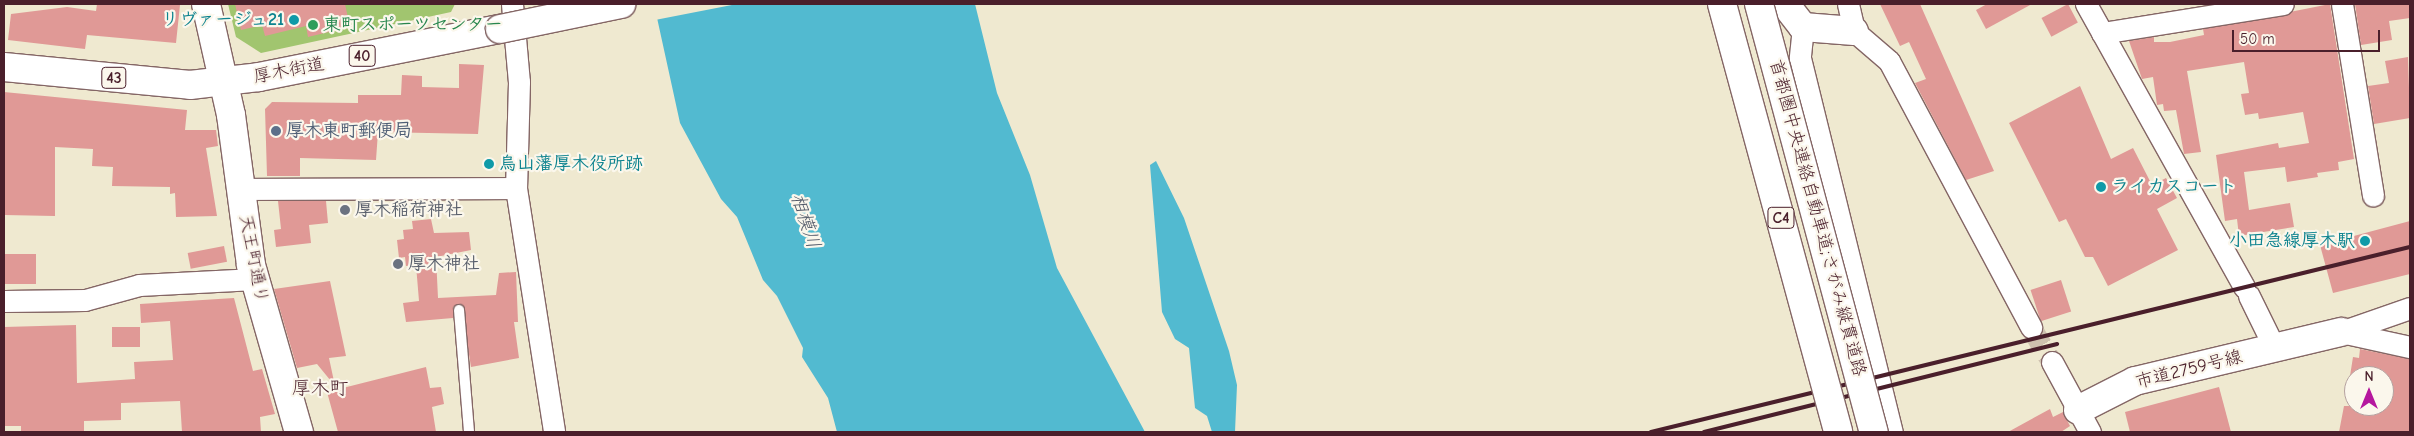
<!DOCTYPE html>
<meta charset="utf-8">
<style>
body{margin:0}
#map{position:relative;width:2414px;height:436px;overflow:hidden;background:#efe9d0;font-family:"Comic Neue","Klee One",sans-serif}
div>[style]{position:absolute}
.green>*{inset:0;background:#a1c56f}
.water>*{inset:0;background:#52bad0}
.pier>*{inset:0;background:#efe9d0}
.building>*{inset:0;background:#e09996;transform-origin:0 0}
.street-tunnel>*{height:21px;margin-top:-10.5px;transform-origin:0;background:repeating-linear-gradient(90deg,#cec1af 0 21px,transparent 0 32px)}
.roads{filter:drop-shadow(1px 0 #846665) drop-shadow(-1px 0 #846665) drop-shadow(0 1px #846665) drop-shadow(0 -1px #846665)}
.lane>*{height:10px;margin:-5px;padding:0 5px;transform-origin:5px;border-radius:5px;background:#fff}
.street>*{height:21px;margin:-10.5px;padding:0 10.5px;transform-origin:10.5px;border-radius:10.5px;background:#fff}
.secondary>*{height:28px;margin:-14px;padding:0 14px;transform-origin:14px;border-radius:14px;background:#fff}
.primary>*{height:28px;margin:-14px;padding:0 14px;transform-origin:14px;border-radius:14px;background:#fff}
.rail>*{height:4px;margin:-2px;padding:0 2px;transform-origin:2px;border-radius:2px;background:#4a1f2b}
.bridges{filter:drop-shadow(1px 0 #846665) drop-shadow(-1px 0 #846665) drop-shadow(0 1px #846665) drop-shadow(0 -1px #846665)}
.primary-bridge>*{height:28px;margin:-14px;padding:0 14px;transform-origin:14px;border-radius:14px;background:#fff}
.highway-bridge>*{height:28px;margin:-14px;padding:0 14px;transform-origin:14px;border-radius:14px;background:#fff}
.dots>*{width:14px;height:14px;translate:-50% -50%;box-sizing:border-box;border:2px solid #fbf7ec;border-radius:50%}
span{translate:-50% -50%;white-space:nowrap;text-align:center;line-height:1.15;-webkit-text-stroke:4.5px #fbf7ec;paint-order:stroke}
.shield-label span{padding:1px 4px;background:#fbf7ec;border:1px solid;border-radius:4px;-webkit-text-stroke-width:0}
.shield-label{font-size:16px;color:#4a1f2b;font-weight:700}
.culture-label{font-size:18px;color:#0d838f;font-weight:700}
.right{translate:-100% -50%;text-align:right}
.left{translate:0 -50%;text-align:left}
.leisure-label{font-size:18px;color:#27864d;font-weight:700}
.street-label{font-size:18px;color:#4a1f2b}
.service-label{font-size:18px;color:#4e5e75;font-weight:700}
.worship-label{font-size:18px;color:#5b616d;font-weight:700}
.water-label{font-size:19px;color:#4d5565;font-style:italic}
.neighbourhood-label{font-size:19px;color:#4a1f2b}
.frame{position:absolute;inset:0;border:5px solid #4a1f2b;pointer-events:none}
.north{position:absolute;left:2344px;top:366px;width:50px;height:50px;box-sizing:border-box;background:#fbf7ec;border:1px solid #b4a19f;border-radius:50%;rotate:0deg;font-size:14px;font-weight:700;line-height:20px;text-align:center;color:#4a1f2b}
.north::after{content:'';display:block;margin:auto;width:18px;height:22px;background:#b5179e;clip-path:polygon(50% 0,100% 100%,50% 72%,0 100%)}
.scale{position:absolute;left:2232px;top:30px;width:148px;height:22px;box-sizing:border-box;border:2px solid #4a1f2b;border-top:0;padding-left:6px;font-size:15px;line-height:18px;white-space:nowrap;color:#4a1f2b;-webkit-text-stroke:4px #fbf7ec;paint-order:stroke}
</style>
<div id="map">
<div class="green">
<div style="clip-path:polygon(228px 4px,455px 4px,451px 12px,261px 53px,236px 37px)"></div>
</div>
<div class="water">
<div style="clip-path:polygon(654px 4px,975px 4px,997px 93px,1030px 175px,1057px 268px,1145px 432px,837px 432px,828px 398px,802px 357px,803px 348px,777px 296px,763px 280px,737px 217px,721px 199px,680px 123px)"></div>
<div style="clip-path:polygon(1156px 161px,1184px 218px,1229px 351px,1237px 385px,1235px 432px,1212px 432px,1207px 416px,1195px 408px,1189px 348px,1175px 339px,1162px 312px,1150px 165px)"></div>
</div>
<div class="pier">
<div style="clip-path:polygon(652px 4px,737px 4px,655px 20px)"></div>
</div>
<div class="building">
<div style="clip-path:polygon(97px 4px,180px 5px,176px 43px,87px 35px,85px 49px,8px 40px,11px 14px,67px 7px,96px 11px)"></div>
<div style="clip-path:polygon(235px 4px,345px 4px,350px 27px,308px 37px,306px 26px,265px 36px,262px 25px,241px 30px)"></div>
<div style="clip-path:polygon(1880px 4px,1920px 4px,1994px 171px,1966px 180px,1915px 83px,1926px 79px,1909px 42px,1900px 46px)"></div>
<div style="clip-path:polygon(1987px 4px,2032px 4px,1986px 29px,1976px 10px)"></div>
<div style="left:2068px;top:4px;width:21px;height:30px;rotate:62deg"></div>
<div style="clip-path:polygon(2330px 4px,2354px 159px,2338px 162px,2339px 170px,2317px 173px,2318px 177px,2287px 182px,2285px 167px,2244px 172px,2249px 210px,2290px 203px,2294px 227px,2239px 236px,2237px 219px,2225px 221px,2216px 155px,2278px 143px,2279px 148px,2309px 143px,2303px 112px,2259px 119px,2258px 113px,2245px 115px,2241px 94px,2249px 93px,2244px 62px,2187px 71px,2201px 152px,2184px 154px,2176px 110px,2164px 111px,2163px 104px,2157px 105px,2153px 77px,2142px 79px,2129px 41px,2154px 37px,2154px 42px,2170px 42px,2204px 35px,2203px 29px)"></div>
<div style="clip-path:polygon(2355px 4px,2410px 4px,2410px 18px,2389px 21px,2392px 40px,2361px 45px)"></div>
<div style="clip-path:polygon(2408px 57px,2410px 118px,2374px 124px,2368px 86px,2389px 83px,2385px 61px)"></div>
<div style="clip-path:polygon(459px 64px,484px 65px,478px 134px,378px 132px,376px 160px,300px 158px,300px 176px,267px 176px,265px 109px,272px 102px,358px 103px,358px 95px,401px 95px,402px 75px,422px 76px,422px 87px,459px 88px)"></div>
<div style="clip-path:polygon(2080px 86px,2111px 159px,2133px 148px,2152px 185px,2166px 178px,2177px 198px,2157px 209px,2178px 250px,2108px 286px,2093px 257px,2085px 257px,2066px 219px,2059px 222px,2009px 123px)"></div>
<div style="clip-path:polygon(4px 92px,187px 110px,185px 130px,216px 130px,218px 146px,206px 148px,217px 216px,176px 217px,175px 193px,170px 194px,170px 187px,112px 186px,113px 167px,92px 166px,93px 149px,55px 147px,55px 216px,4px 215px)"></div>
<div style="clip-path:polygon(278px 201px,326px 201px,328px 223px,309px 225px,311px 243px,276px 247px,274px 230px,281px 229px)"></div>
<div style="clip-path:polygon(431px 219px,434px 233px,469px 232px,471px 250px,436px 257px,438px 298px,496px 295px,499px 273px,516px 272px,518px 322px,514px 322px,519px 358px,471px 367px,461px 304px,453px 307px,453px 318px,406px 322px,403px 303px,419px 301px,416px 265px,406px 266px,405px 257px,399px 258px,397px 240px,404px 239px,403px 230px,413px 229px,412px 221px)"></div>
<div style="clip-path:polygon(2410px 221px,2410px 274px,2333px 293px,2320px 245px)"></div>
<div style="left:224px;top:246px;width:16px;height:37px;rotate:79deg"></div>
<div style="left:4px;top:254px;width:32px;height:30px"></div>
<div style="left:2061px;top:280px;width:33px;height:32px;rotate:72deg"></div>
<div style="clip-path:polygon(330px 281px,346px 356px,329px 358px,335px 386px,317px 364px,297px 368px,274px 289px)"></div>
<div style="clip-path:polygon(234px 298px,253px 371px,262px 369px,275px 414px,260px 417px,261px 432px,182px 432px,180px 401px,121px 403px,121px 420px,84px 421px,84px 432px,21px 432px,21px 426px,4px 426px,4px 327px,76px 325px,77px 383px,135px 379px,134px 362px,173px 360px,170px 321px,141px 323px,140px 304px)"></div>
<div style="left:112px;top:327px;width:28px;height:20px"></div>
<div style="clip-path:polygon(2360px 349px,2410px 359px,2410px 432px,2339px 432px,2344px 406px,2384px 406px,2384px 376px,2350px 376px,2353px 357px,2359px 358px)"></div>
<div style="clip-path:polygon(426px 367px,430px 388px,441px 387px,444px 404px,432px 407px,436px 432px,338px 432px,327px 392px)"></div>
<div style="clip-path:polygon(2219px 387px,2231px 432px,2130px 432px,2125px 412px)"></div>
<div style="clip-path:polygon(2050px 409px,2053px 417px,2063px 412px,2070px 426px,2061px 432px,2008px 432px)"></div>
</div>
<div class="street-tunnel">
<div style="left:2031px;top:327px;width:41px;rotate:59deg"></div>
</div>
<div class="roads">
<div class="lane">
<div style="left:459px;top:310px;width:122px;rotate:85.3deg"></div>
</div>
<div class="street">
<div style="left:512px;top:4px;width:78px;rotate:84.9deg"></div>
<div style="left:519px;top:82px;width:106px;rotate:91.6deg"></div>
<div style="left:516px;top:188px;width:247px;rotate:81.1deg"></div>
<div style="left:1848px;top:4px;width:28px;rotate:77deg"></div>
<div style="left:1854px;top:31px;width:46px;rotate:40.6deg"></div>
<div style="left:1889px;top:61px;width:302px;rotate:61.9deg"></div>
<div style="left:2086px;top:4px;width:324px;rotate:60.8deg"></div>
<div style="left:2342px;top:4px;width:194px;rotate:80.8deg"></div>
<div style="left:1803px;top:27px;width:31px;rotate:96deg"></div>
<div style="left:1800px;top:58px;width:385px;rotate:76.2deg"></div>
<div style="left:2102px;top:33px;width:183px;rotate:-9.1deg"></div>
<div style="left:240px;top:189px;width:276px;rotate:-0.2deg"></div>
<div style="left:2249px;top:296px;width:59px;rotate:63.9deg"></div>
<div style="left:4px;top:301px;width:81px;rotate:-0.7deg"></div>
<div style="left:85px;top:300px;width:56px;rotate:-15.5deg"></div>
<div style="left:139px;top:285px;width:116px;rotate:-3deg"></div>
<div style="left:2341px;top:332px;width:73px;rotate:-19.2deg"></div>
<div style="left:2341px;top:332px;width:71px;rotate:12.3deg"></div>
<div style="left:2052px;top:362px;width:80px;rotate:61.5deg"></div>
</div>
<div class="secondary">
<div style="left:206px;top:4px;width:114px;rotate:77.3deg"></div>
<div style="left:231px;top:115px;width:151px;rotate:82.4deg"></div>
<div style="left:251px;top:265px;width:174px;rotate:74deg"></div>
<div style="left:1785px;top:4px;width:29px;rotate:52deg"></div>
<div style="left:1803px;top:27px;width:51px;rotate:4.5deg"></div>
<div style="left:2078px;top:410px;width:64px;rotate:-27deg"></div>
<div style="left:2135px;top:381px;width:212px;rotate:-13.4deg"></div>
</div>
<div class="primary">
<div style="left:4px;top:67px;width:187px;rotate:5.5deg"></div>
<div style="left:190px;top:85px;width:69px;rotate:-6.6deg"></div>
<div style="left:259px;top:77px;width:246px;rotate:-11.3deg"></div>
</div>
</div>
<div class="rail">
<div style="left:1651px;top:432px;width:781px;rotate:-13.7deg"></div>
<div style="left:1704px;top:432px;width:364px;rotate:-14deg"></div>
</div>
<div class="bridges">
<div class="primary-bridge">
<div style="left:500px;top:29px;width:124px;rotate:-11.7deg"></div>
</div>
<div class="highway-bridge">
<div style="left:1722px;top:4px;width:443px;rotate:74.8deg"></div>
<div style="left:1759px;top:4px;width:443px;rotate:75deg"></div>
</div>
</div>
<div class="dots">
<div style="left:294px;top:20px;background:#0f9aa8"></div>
<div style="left:313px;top:25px;background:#2e9e5b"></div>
<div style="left:276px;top:131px;background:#5c6f8a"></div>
<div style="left:489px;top:164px;background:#0f9aa8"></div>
<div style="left:2101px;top:187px;background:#0f9aa8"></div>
<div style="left:345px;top:210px;background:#6b7280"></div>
<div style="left:2365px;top:241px;background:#0f9aa8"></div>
<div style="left:398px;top:264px;background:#6b7280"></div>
</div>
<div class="shield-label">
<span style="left:362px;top:56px">40</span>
<span style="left:114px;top:78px">43</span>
<span style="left:1781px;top:218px">C4</span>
</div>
<div class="culture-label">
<span class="right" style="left:284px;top:20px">リヴァージュ21</span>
<span class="left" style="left:499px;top:164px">烏山藩厚木役所跡</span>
<span class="left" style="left:2111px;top:187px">ライカスコート</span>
<span class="right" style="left:2355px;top:241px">小田急線厚木駅</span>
</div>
<div class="leisure-label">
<span class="left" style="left:323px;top:25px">東町スポーツセンター</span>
</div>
<div class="street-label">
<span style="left:289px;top:71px;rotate:-11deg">厚木街道</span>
<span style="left:1817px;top:218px;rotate:75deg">首都圏中央連絡自動車道;さがみ縦貫道路</span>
<span style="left:253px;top:259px;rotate:79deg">天王町通り</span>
<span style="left:2189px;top:370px;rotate:-14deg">市道2759号線</span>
</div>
<div class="service-label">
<span class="left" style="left:286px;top:131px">厚木東町郵便局</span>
</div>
<div class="worship-label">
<span class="left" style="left:355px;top:210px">厚木稲荷神社</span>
<span class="left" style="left:408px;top:264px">厚木神社</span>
</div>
<div class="water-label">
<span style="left:805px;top:221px;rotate:72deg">相模川</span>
</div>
<div class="neighbourhood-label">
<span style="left:320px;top:389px">厚木町</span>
</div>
<div class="frame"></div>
<div class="north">N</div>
<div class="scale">50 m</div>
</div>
